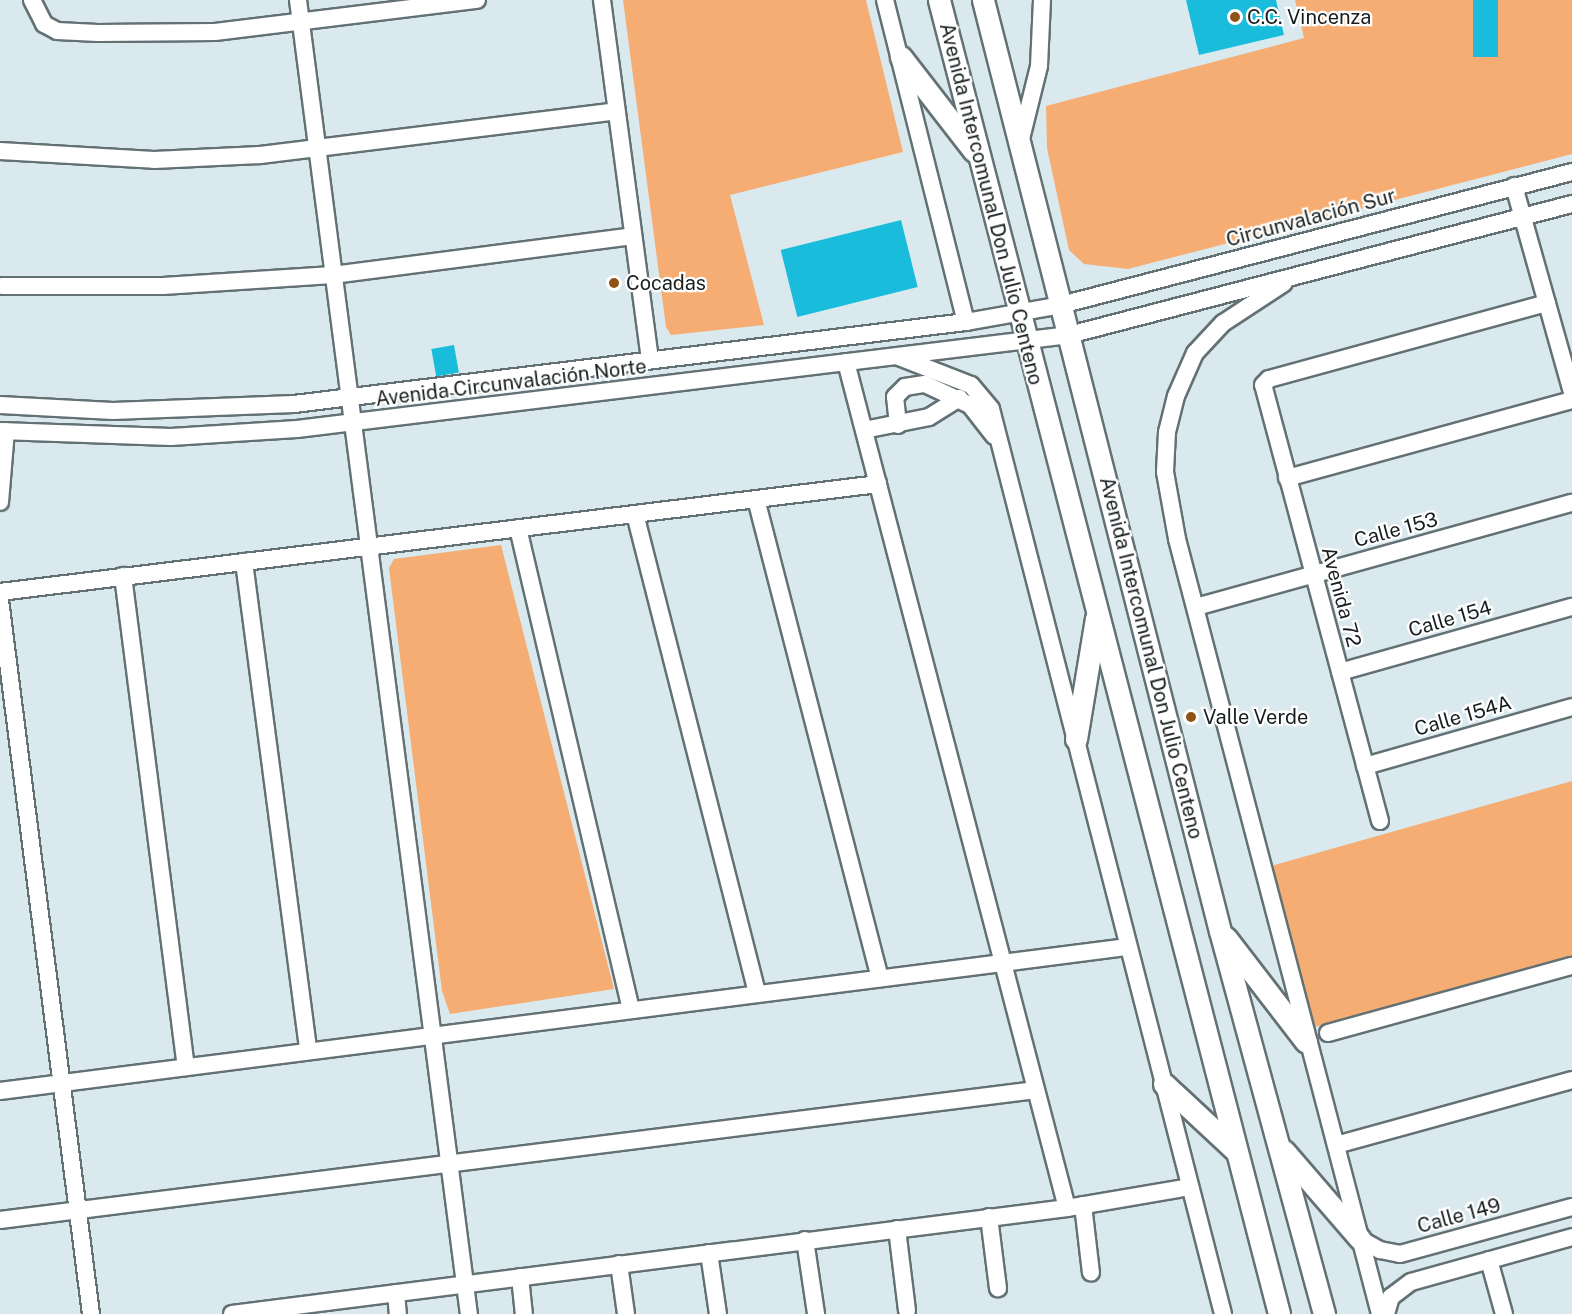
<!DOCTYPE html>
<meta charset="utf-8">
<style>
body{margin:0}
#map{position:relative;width:1572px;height:1314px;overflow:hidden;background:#dae9ee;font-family:"Public Sans",sans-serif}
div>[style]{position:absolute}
.green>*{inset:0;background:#f5ad73}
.building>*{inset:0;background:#1abcdb;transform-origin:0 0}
.roads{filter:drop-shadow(2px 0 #637175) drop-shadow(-2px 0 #637175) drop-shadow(0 2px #637175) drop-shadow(0 -2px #637175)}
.minor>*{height:16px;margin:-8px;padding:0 8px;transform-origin:8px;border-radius:8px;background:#fff}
.major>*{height:21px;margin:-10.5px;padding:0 10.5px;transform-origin:10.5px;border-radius:10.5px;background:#fff}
.dots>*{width:16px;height:16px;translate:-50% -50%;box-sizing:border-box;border:3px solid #fff;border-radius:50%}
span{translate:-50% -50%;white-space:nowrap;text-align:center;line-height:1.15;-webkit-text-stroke:4.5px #fff;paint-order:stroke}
.poi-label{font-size:20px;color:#171d1e}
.left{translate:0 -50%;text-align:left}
.street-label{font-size:20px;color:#171d1e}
</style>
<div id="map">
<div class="green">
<div style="clip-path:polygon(623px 0,866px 0,903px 152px,730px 195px,764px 325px,671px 335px,666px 327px)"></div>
<div style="clip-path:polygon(1295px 0,1572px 0,1572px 154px,1128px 269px,1084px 264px,1069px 250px,1047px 148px,1046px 106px,1304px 38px)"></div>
<div style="clip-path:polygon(501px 545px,614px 989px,450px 1014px,442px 991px,389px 568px,394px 559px)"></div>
<div style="clip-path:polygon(1572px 781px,1572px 956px,1311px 1028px,1267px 867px)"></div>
</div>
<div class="building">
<div style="clip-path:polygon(1186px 0,1276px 0,1284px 35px,1199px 55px)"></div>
<div style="left:1473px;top:0;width:25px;height:57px"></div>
<div style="left:901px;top:220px;width:69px;height:124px;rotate:76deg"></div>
<div style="left:454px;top:345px;width:28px;height:23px;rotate:80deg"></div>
</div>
<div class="roads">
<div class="minor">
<div style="left:32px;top:0;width:27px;rotate:63deg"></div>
<div style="left:44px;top:24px;width:15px;rotate:28deg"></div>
<div style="left:57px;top:31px;width:41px;rotate:2.8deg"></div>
<div style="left:98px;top:33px;width:117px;rotate:-0.5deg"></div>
<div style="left:215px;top:32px;width:264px;rotate:-7deg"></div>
<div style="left:298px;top:0;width:1325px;rotate:82.59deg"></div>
<div style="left:602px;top:0;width:363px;rotate:82.4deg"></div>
<div style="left:885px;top:0;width:332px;rotate:75.9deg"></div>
<div style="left:1019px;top:147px;width:83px;rotate:-76.1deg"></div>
<div style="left:1039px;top:66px;width:66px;rotate:-87.4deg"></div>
<div style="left:0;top:151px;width:154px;rotate:3.3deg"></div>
<div style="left:154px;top:160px;width:106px;rotate:-2.7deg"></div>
<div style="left:260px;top:155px;width:359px;rotate:-7deg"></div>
<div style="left:1514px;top:186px;width:215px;rotate:74.3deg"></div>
<div style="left:1284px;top:283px;width:73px;rotate:146.7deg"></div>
<div style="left:1223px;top:323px;width:41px;rotate:133deg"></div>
<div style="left:1195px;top:353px;width:47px;rotate:113.8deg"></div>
<div style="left:1176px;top:396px;width:37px;rotate:104deg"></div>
<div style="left:1167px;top:432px;width:40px;rotate:92.9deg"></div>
<div style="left:1165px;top:472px;width:68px;rotate:79.8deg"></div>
<div style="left:1177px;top:539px;width:801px;rotate:75.32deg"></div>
<div style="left:2px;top:286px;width:161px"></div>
<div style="left:163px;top:286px;width:170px;rotate:-3.7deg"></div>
<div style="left:333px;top:275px;width:302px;rotate:-7.4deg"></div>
<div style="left:899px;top:357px;width:77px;rotate:21.3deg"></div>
<div style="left:971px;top:385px;width:31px;rotate:50deg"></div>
<div style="left:991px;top:409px;width:934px;rotate:75.62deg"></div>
<div style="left:846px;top:362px;width:874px;rotate:75.36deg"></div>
<div style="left:0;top:405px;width:113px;rotate:3deg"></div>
<div style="left:113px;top:411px;width:181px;rotate:-2.2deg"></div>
<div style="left:294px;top:404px;width:677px;rotate:-6.96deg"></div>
<div style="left:966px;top:322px;width:97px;rotate:-10.1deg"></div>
<div style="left:1061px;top:305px;width:528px;rotate:-14.59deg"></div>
<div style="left:898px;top:425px;width:28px;rotate:-96deg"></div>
<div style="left:895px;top:397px;width:14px;rotate:-45deg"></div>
<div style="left:905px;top:387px;width:20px;rotate:-9deg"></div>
<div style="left:925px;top:384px;width:50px;rotate:25deg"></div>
<div style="left:970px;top:405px;width:39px;rotate:52deg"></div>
<div style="left:864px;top:430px;width:66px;rotate:-11.3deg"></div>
<div style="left:929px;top:417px;width:36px;rotate:-32deg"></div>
<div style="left:0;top:431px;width:171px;rotate:2deg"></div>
<div style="left:171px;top:437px;width:126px;rotate:-3.6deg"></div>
<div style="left:297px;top:429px;width:778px;rotate:-6.94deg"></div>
<div style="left:1069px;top:335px;width:520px;rotate:-14.6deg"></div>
<div style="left:1287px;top:478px;width:295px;rotate:-15.3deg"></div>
<div style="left:756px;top:499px;width:495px;rotate:75.5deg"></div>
<div style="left:0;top:502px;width:71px;rotate:-85.2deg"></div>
<div style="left:635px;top:514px;width:495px;rotate:75.7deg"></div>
<div style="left:518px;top:528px;width:495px;rotate:76.8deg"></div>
<div style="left:244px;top:562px;width:493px;rotate:82.5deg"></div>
<div style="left:123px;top:576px;width:495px;rotate:82.7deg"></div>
<div style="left:0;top:592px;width:885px;rotate:-7.01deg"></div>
<div style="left:0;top:600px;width:720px;rotate:82.74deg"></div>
<div style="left:1196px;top:607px;width:390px;rotate:-15.5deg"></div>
<div style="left:1340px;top:672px;width:241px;rotate:-15.7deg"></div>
<div style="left:1365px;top:766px;width:215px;rotate:-15.9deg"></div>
<div style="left:1380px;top:821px;width:451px;rotate:-105deg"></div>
<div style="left:1263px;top:385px;width:8px;rotate:-45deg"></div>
<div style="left:1269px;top:379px;width:288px;rotate:-15.3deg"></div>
<div style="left:1328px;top:1033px;width:253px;rotate:-15.4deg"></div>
<div style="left:0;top:1091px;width:1137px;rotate:-7.28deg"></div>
<div style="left:1336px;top:1145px;width:245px;rotate:-15.4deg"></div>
<div style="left:1083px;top:1205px;width:68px;rotate:83.3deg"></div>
<div style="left:989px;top:1217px;width:72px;rotate:82.8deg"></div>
<div style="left:0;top:1220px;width:1044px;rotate:-7.15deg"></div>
<div style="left:897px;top:1229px;width:82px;rotate:83deg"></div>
<div style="left:1360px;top:1239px;width:23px;rotate:29deg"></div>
<div style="left:1380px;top:1250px;width:20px;rotate:11deg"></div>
<div style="left:1400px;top:1254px;width:178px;rotate:-15.3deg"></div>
<div style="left:805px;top:1240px;width:75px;rotate:81.5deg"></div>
<div style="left:709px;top:1253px;width:62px;rotate:81.6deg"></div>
<div style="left:1489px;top:1260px;width:56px;rotate:74.5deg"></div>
<div style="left:619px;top:1264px;width:50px;rotate:82deg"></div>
<div style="left:520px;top:1277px;width:37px;rotate:84deg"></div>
<div style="left:396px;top:1293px;width:21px;rotate:85deg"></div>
<div style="left:232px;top:1314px;width:842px;rotate:-7.23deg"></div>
<div style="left:1067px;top:1208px;width:125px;rotate:-9.7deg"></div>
<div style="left:1386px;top:1314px;width:18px;rotate:-74deg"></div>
<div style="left:1391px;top:1297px;width:25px;rotate:-37deg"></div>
<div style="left:1411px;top:1282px;width:167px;rotate:-15.6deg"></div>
</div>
<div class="major">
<div style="left:939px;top:0;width:1357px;rotate:75.49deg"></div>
<div style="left:983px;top:0;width:961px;rotate:75.72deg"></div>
<div style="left:1220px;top:931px;width:397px;rotate:74.8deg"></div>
<div style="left:901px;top:57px;width:119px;rotate:52.2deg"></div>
<div style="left:1076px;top:739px;width:123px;rotate:-80.6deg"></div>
<div style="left:1226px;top:938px;width:131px;rotate:52.4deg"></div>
<div style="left:1164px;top:1084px;width:98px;rotate:42.9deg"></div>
<div style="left:1284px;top:1151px;width:116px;rotate:49.2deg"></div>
</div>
</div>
<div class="dots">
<div style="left:1235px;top:17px;background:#905316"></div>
<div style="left:614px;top:283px;background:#905316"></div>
<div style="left:1191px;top:717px;background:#905316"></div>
</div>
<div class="poi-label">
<span class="left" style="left:1247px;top:17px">C.C. Vincenza</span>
<span class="left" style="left:626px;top:283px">Cocadas</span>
<span class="left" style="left:1203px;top:717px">Valle Verde</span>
</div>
<div class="street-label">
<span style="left:991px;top:204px;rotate:76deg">Avenida Intercomunal Don Julio Centeno</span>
<span style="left:1311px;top:218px;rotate:-15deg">Circunvalación Sur</span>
<span style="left:511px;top:383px;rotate:-7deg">Avenida Circunvalación Norte</span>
<span style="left:1396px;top:530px;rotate:-15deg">Calle 153</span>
<span style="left:1341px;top:597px;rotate:75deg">Avenida 72</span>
<span style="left:1450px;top:619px;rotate:-16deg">Calle 154</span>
<span style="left:1151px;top:658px;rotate:76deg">Avenida Intercomunal Don Julio Centeno</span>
<span style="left:1463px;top:716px;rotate:-16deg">Calle 154A</span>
<span style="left:1459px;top:1216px;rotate:-15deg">Calle 149</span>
</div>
</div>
